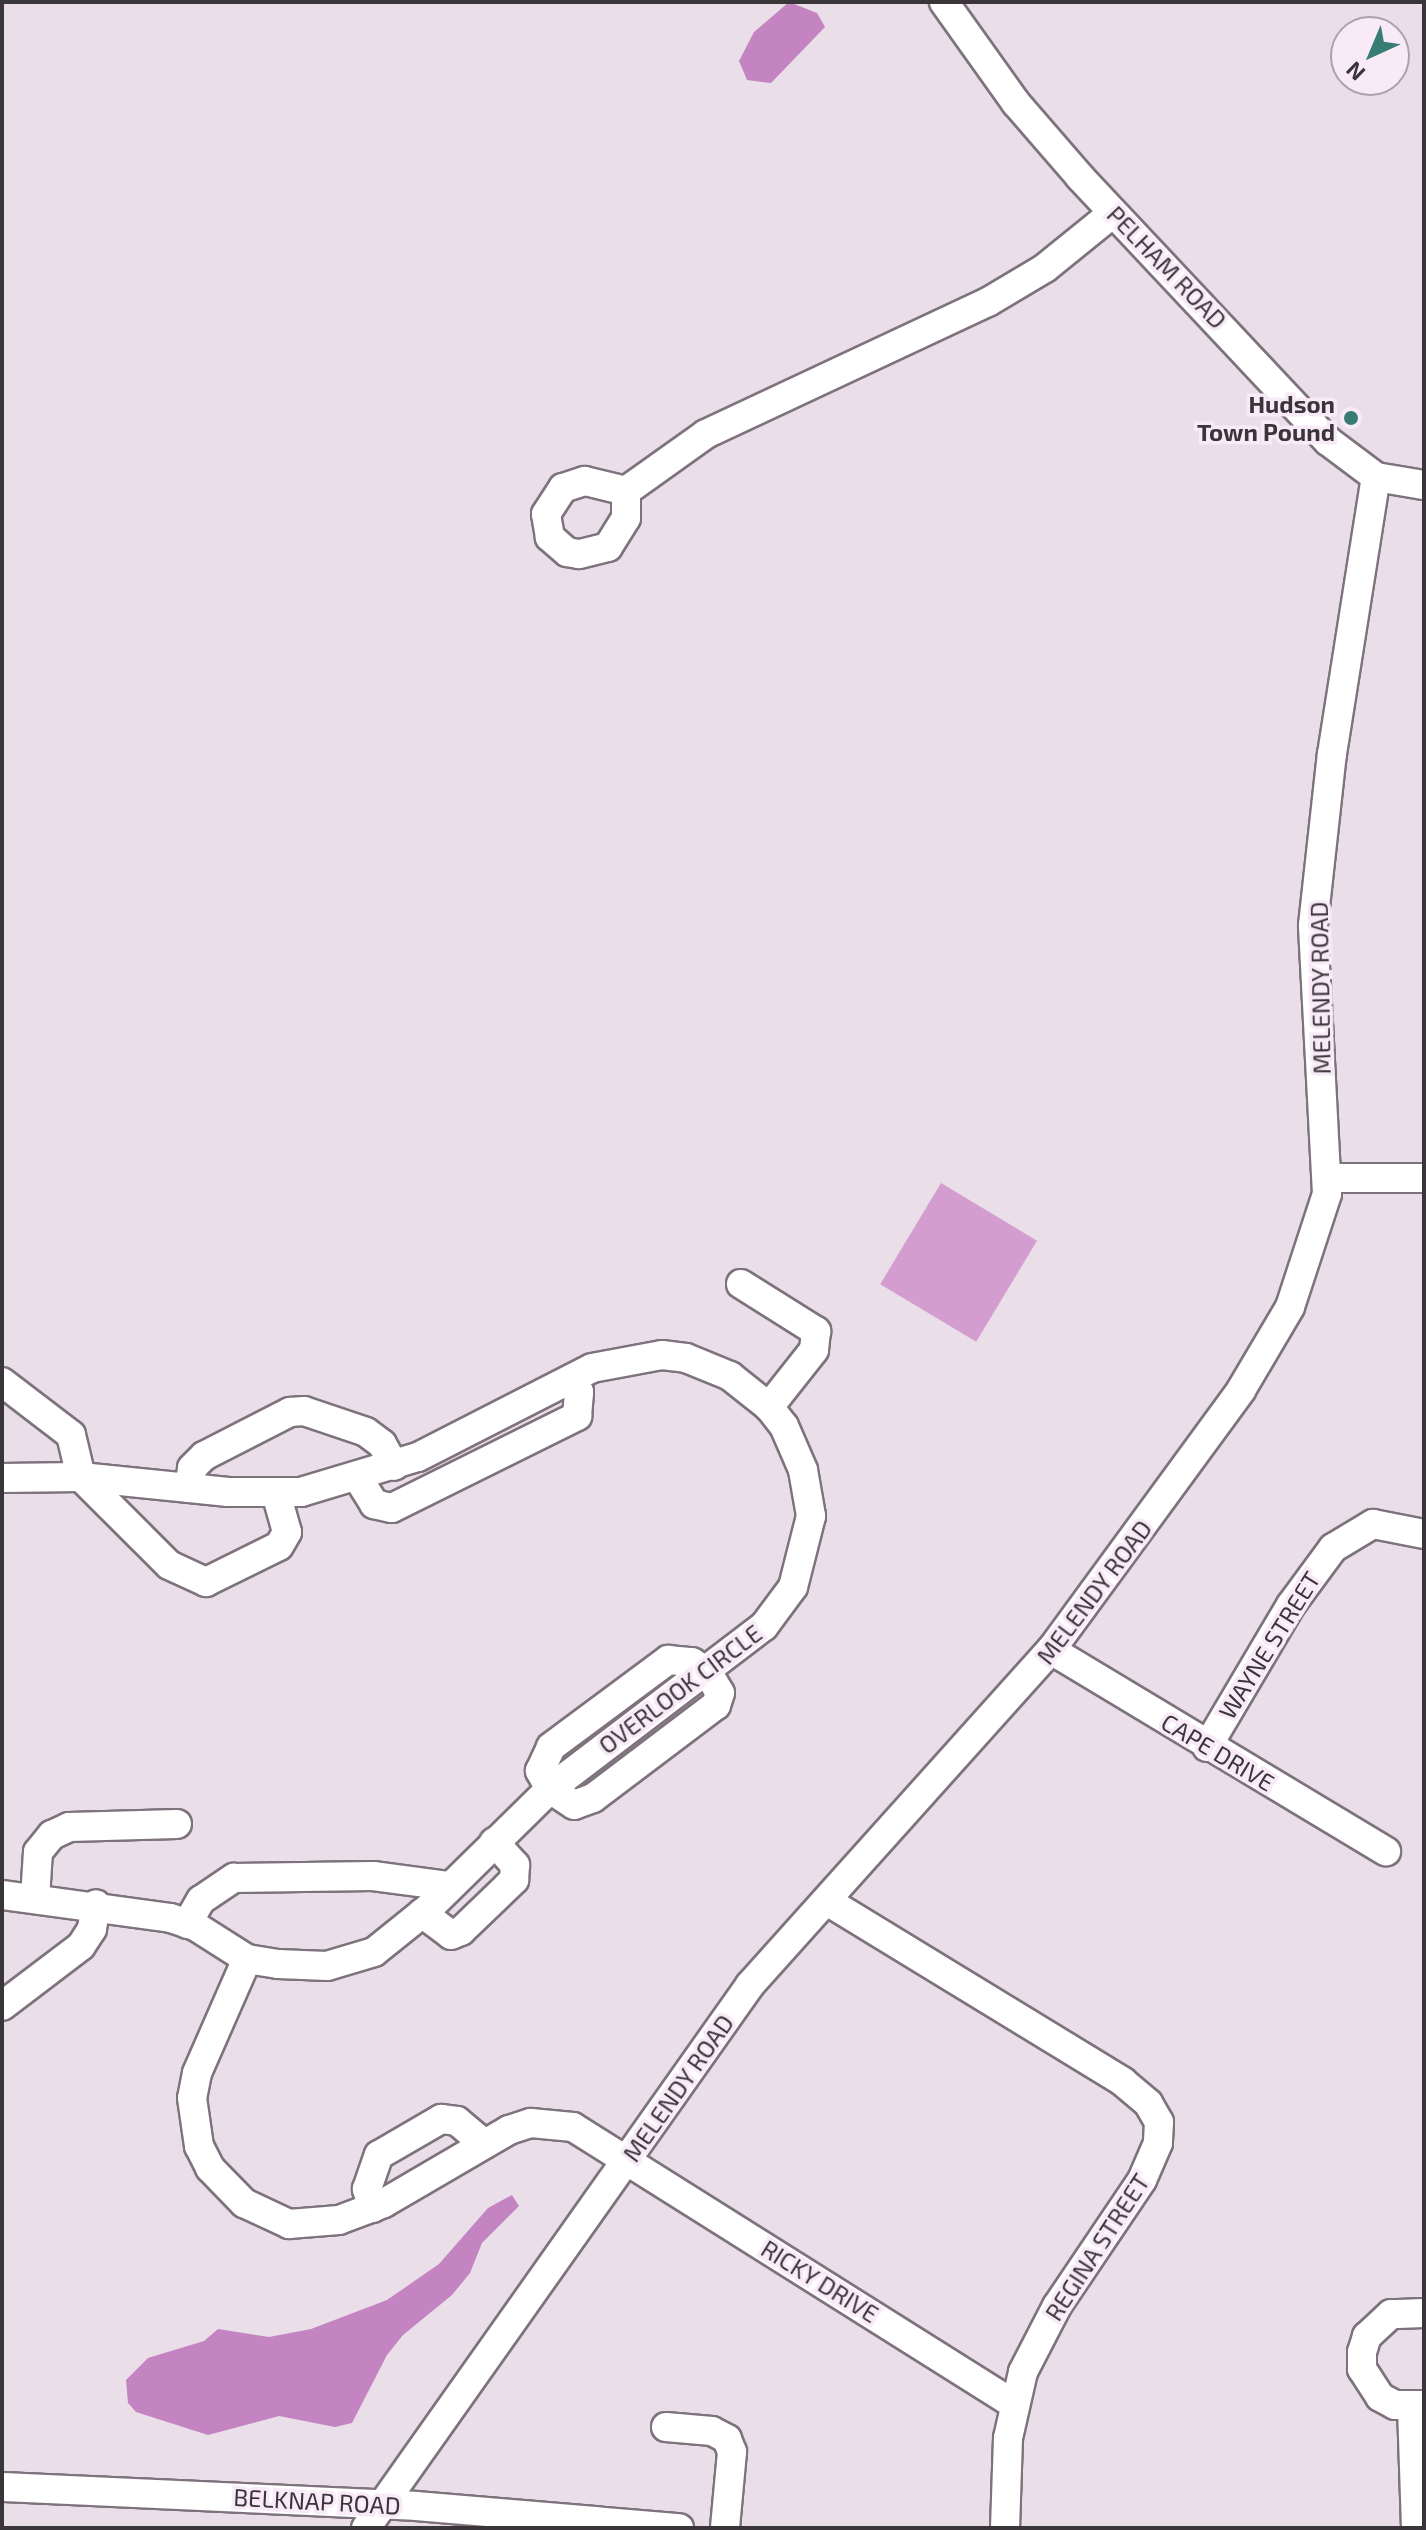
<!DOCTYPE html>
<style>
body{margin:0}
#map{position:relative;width:1426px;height:2530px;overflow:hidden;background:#eadee9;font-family:"Exo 2",sans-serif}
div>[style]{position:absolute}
.green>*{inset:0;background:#d39ecf;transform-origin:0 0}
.water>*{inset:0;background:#c483c1}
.roads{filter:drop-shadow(2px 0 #7e737d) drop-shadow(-2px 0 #7e737d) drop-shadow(0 2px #7e737d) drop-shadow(0 -2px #7e737d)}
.minor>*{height:28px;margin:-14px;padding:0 14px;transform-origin:14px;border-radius:14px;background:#fff}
.dots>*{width:22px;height:22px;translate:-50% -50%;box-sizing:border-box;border:4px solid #f8ebf7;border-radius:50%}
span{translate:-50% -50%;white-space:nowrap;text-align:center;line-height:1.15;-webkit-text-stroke:7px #f8ebf7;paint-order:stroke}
.street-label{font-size:24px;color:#3a3539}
.poi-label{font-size:24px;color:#3a3539;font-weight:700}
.right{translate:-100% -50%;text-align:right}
.frame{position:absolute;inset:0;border:4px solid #3a3539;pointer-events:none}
.north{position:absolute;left:1330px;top:16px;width:80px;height:80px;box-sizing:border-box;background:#f8ebf7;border:2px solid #aca2ab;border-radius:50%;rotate:224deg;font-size:22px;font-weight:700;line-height:32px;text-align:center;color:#3a3539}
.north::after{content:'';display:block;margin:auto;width:28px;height:36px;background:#377d75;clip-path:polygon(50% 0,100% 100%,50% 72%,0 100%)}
</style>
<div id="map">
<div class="green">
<div style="left:941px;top:1183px;width:112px;height:118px;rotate:31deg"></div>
</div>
<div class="water">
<div style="clip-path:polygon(789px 2px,817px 13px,825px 27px,771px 83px,747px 80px,739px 61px,754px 32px)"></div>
<div style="clip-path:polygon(512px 2195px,519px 2206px,482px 2243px,470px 2273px,452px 2295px,403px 2335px,387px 2355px,352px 2423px,335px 2427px,279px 2416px,208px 2435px,136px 2412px,128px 2403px,126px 2380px,148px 2358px,204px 2341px,218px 2329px,269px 2337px,311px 2329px,387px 2300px,439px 2264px,488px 2208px)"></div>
</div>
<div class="roads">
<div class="minor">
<div style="left:944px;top:2px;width:124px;rotate:54.5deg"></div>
<div style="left:1016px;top:103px;width:98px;rotate:49.1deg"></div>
<div style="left:1080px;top:177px;width:362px;rotate:46.8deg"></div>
<div style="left:1328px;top:441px;width:60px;rotate:36.9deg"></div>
<div style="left:1376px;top:477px;width:49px;rotate:9.5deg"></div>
<div style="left:626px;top:491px;width:27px;rotate:90deg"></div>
<div style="left:626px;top:518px;width:34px;rotate:122deg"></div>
<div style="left:608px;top:547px;width:30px;rotate:166deg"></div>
<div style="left:579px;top:554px;width:12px;rotate:-171deg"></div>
<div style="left:567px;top:552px;width:23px;rotate:-139deg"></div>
<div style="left:550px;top:537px;width:23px;rotate:-100deg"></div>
<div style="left:546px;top:514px;width:31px;rotate:-57deg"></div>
<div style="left:563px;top:488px;width:23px;rotate:-18deg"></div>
<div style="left:585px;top:481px;width:42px;rotate:13.7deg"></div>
<div style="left:626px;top:491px;width:98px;rotate:-35.5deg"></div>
<div style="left:706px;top:434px;width:311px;rotate:-25.1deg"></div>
<div style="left:988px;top:302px;width:66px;rotate:-30.8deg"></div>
<div style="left:1045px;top:268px;width:87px;rotate:-39deg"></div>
<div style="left:1329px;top:1178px;width:95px"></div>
<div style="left:741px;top:1284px;width:89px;rotate:32.1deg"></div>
<div style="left:816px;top:1331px;width:19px;rotate:96deg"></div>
<div style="left:814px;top:1350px;width:73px;rotate:128.3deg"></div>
<div style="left:2px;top:1382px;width:87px;rotate:37.5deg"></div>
<div style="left:71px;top:1435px;width:43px;rotate:76.6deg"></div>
<div style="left:81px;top:1477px;width:124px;rotate:45deg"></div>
<div style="left:169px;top:1565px;width:41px;rotate:24.7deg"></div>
<div style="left:206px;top:1582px;width:81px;rotate:-26.3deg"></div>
<div style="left:279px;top:1546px;width:16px;rotate:-60deg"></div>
<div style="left:287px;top:1532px;width:41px;rotate:-105.8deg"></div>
<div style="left:2px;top:1478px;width:79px;rotate:-0.7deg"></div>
<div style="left:81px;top:1477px;width:148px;rotate:5.8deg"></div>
<div style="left:228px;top:1492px;width:73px"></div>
<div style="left:301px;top:1492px;width:122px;rotate:-16.7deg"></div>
<div style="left:418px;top:1457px;width:195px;rotate:-27.1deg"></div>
<div style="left:592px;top:1368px;width:71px;rotate:-10.5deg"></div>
<div style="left:662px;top:1355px;width:24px;rotate:7deg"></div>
<div style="left:686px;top:1358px;width:48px;rotate:22.2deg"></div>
<div style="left:730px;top:1376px;width:50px;rotate:38.5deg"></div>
<div style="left:769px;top:1407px;width:24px;rotate:52deg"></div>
<div style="left:784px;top:1426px;width:48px;rotate:66.6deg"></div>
<div style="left:803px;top:1470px;width:47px;rotate:80.1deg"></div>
<div style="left:811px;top:1516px;width:73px;rotate:104.2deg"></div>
<div style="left:793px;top:1587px;width:49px;rotate:126.6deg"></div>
<div style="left:764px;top:1626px;width:269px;rotate:142.7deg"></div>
<div style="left:550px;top:1789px;width:168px;rotate:135.5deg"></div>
<div style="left:430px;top:1907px;width:72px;rotate:141.2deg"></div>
<div style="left:374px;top:1952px;width:49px;rotate:163.4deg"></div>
<div style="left:327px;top:1966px;width:49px;rotate:-177.7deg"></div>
<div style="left:278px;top:1964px;width:31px;rotate:-171deg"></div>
<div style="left:247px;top:1959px;width:62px;rotate:-147.6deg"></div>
<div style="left:195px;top:1926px;width:25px;rotate:-162deg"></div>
<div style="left:171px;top:1918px;width:171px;rotate:-172.2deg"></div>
<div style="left:358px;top:1478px;width:31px;rotate:58deg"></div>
<div style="left:374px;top:1504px;width:18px;rotate:13deg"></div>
<div style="left:392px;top:1508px;width:207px;rotate:-26.4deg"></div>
<div style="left:577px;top:1416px;width:24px;rotate:-85deg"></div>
<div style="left:579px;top:1392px;width:15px;rotate:-113deg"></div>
<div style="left:189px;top:1488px;width:20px;rotate:-81deg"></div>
<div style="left:192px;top:1468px;width:17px;rotate:-45deg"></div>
<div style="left:204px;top:1456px;width:97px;rotate:-27.1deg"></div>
<div style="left:290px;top:1412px;width:14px;rotate:-4deg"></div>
<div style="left:304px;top:1411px;width:65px;rotate:18.7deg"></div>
<div style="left:366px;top:1432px;width:20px;rotate:37deg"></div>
<div style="left:382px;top:1444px;width:25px;rotate:61deg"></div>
<div style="left:1051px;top:1650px;width:391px;rotate:31deg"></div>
<div style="left:668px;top:1660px;width:24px;rotate:5deg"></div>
<div style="left:692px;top:1662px;width:19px;rotate:35deg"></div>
<div style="left:708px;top:1673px;width:23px;rotate:59deg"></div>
<div style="left:720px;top:1693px;width:13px;rotate:108deg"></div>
<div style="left:716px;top:1705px;width:154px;rotate:142.9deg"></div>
<div style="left:593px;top:1798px;width:20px;rotate:160deg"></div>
<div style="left:574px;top:1805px;width:29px;rotate:-146deg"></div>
<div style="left:550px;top:1789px;width:21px;rotate:-119deg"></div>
<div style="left:540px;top:1771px;width:26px;rotate:-65deg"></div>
<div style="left:551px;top:1747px;width:146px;rotate:-36.6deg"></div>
<div style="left:1207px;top:1747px;width:165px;rotate:-59.4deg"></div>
<div style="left:1291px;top:1605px;width:71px;rotate:-53.6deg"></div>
<div style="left:1333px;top:1548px;width:47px;rotate:-31deg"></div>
<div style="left:1373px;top:1524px;width:52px;rotate:11.1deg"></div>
<div style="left:35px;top:1898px;width:46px;rotate:-86.3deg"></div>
<div style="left:38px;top:1852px;width:22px;rotate:-51deg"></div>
<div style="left:52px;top:1835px;width:19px;rotate:-25deg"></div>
<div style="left:69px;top:1827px;width:108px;rotate:-1.6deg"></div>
<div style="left:827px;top:1901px;width:347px;rotate:31.4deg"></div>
<div style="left:1123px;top:2082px;width:33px;rotate:40deg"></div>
<div style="left:1148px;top:2103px;width:22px;rotate:60deg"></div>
<div style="left:1159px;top:2122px;width:21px;rotate:93deg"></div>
<div style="left:1158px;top:2143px;width:40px;rotate:113.4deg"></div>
<div style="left:1142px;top:2180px;width:152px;rotate:124deg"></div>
<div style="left:1057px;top:2306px;width:74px;rotate:117.3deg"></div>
<div style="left:1023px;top:2372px;width:68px;rotate:102.8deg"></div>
<div style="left:1008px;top:2438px;width:90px;rotate:91.9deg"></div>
<div style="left:422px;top:1913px;width:36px;rotate:37deg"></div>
<div style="left:451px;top:1935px;width:11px;rotate:-22deg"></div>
<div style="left:461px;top:1931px;width:74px;rotate:-43.9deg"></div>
<div style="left:514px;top:1880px;width:15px;rotate:-86deg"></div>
<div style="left:515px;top:1865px;width:31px;rotate:-132deg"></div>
<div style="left:187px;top:1924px;width:28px;rotate:-60deg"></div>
<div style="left:201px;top:1900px;width:40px;rotate:-34deg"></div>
<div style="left:234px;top:1878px;width:139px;rotate:-0.8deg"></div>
<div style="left:373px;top:1876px;width:77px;rotate:7.5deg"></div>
<div style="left:247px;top:1959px;width:124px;rotate:113.7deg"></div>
<div style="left:197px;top:2073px;width:25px;rotate:101deg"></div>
<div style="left:192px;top:2098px;width:49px;rotate:81.7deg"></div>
<div style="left:199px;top:2146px;width:25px;rotate:63deg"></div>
<div style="left:210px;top:2168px;width:49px;rotate:45.8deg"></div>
<div style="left:244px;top:2203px;width:50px;rotate:25deg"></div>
<div style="left:289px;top:2224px;width:50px;rotate:-4.6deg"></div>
<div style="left:339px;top:2220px;width:48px;rotate:-20.7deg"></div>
<div style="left:384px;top:2203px;width:145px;rotate:-30.3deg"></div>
<div style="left:509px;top:2130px;width:23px;rotate:-18deg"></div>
<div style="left:531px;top:2123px;width:42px;rotate:5.4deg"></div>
<div style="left:573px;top:2127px;width:519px;rotate:32.16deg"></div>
<div style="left:2px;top:2006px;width:99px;rotate:-37.2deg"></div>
<div style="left:81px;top:1946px;width:20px;rotate:-57deg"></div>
<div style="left:92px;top:1929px;width:25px;rotate:-81deg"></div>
<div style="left:373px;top:2208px;width:20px;rotate:-108deg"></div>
<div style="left:367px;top:2189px;width:36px;rotate:-71deg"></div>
<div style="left:379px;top:2155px;width:72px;rotate:-30.1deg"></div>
<div style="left:441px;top:2119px;width:16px;rotate:7deg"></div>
<div style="left:457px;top:2121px;width:35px;rotate:40deg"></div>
<div style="left:1424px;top:2313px;width:33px;rotate:178deg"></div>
<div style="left:1391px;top:2314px;width:33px;rotate:137deg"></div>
<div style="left:1367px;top:2336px;width:17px;rotate:107deg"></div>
<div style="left:1362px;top:2352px;width:17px;rotate:90deg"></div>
<div style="left:1362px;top:2369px;width:33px;rotate:57deg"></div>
<div style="left:1380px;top:2397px;width:17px;rotate:28deg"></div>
<div style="left:1395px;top:2405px;width:29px"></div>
<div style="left:1412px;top:2407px;width:121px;rotate:88.1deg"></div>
<div style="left:666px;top:2427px;width:46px;rotate:5deg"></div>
<div style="left:712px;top:2431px;width:17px;rotate:28deg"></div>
<div style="left:727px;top:2439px;width:14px;rotate:69deg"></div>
<div style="left:732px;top:2452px;width:76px;rotate:95.3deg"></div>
<div style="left:2px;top:2487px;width:414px;rotate:2.6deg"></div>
<div style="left:416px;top:2506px;width:264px;rotate:4.8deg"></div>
<div style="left:366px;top:2528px;width:665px;rotate:-54.73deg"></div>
<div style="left:750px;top:1985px;width:450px;rotate:-48.1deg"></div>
<div style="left:1051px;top:1650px;width:322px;rotate:-53.8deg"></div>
<div style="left:1241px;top:1390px;width:96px;rotate:-59.4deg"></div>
<div style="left:1290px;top:1307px;width:119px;rotate:-71.9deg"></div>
<div style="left:1327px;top:1194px;width:269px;rotate:-93deg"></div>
<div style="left:1313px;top:925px;width:172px;rotate:-83.7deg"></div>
<div style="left:1332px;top:754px;width:280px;rotate:-81deg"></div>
</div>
</div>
<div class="dots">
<div style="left:1351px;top:418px;background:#377d75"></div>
</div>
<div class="street-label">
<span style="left:1167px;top:267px;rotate:46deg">PELHAM ROAD</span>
<span style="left:1320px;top:988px;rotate:-91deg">MELENDY ROAD</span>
<span style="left:1094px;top:1592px;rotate:-53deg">MELENDY ROAD</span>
<span style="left:1269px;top:1645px;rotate:-58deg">WAYNE STREET</span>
<span style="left:680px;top:1689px;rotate:-37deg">OVERLOOK CIRCLE</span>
<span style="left:1218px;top:1752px;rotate:31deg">CAPE DRIVE</span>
<span style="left:678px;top:2088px;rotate:-55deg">MELENDY ROAD</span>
<span style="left:1097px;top:2247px;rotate:-57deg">REGINA STREET</span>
<span style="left:820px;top:2281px;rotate:32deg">RICKY DRIVE</span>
<span style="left:317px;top:2501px;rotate:3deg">BELKNAP ROAD</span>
</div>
<div class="poi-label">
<span class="right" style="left:1335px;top:418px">Hudson<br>Town Pound</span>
</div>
<div class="frame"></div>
<div class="north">N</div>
</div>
